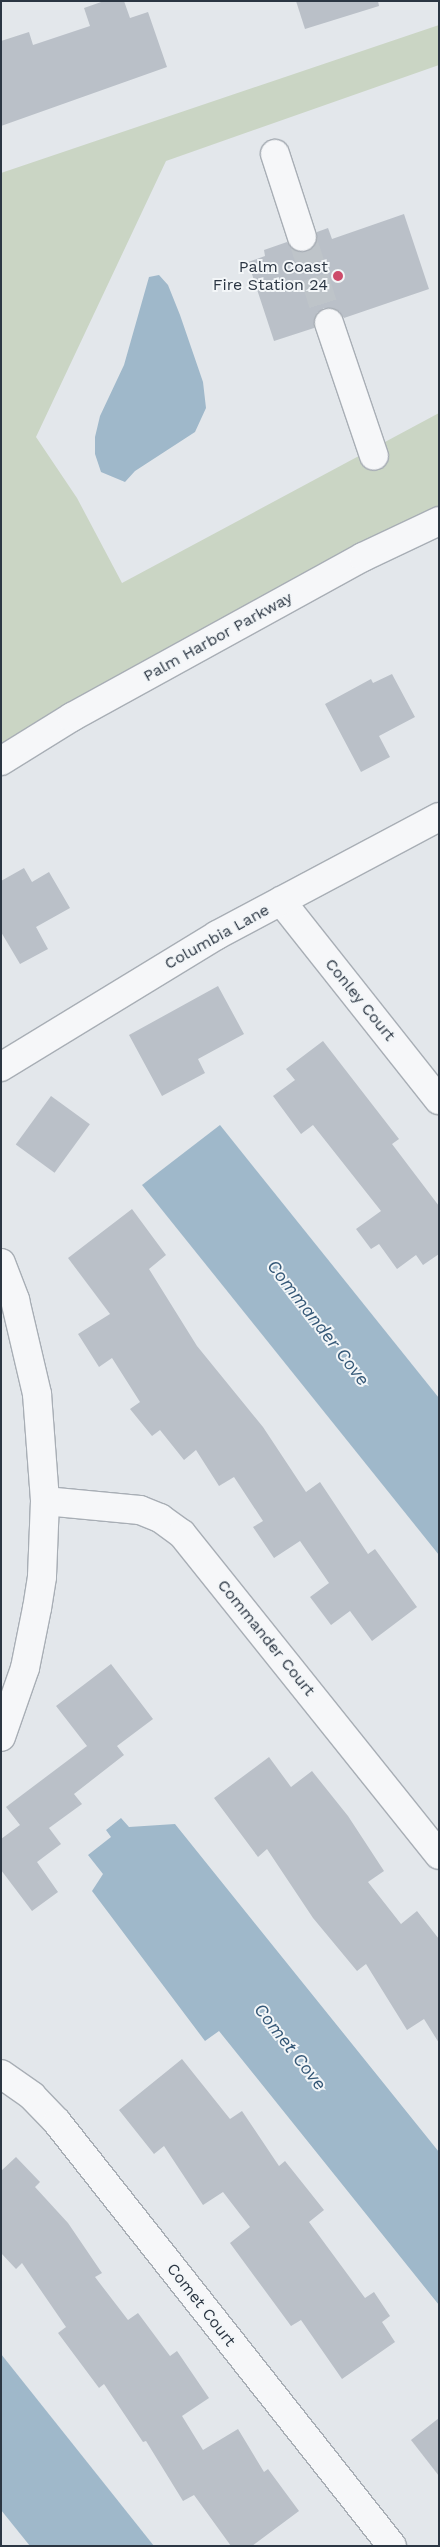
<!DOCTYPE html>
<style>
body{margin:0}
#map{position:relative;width:440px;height:2547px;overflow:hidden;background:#e3e7eb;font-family:"Work Sans",sans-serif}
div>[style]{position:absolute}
.green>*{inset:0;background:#cad5c4}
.water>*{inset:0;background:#9fb8ca}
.building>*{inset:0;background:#bac0c8;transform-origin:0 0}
.minor-tunnel>*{height:28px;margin-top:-14px;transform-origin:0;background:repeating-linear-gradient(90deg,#bec4c9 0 28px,transparent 0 42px)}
.roads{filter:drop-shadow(1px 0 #a8aeb5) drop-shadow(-1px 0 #a8aeb5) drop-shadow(0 1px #a8aeb5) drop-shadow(0 -1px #a8aeb5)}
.minor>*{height:28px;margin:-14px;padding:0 14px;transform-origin:14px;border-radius:14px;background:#f6f7f9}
.dots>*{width:14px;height:14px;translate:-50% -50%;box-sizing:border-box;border:2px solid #f3f6f8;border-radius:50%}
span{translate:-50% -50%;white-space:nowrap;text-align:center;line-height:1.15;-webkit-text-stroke:4px #f3f6f8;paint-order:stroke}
.poi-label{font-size:16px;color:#2b3643}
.right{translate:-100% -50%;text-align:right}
.street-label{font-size:16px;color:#2b3643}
.water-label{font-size:18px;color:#355877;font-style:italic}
.frame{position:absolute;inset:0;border:2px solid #2b3643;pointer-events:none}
</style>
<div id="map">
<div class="green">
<div style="clip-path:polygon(439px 25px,439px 65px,166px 161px,36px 437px,77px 498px,122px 583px,439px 413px,439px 507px,357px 545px,64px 705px,1px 744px,1px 173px)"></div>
</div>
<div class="water">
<div style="clip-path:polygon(159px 275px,168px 285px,180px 315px,203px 382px,206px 408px,195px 432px,135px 471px,125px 482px,101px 472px,95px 454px,95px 437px,100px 416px,124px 365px,149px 277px)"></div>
<div style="clip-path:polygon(220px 1125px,439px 1398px,439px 1555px,142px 1185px)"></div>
<div style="clip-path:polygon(121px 1818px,129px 1827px,175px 1824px,439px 2152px,439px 2305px,219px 2031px,205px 2041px,92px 1891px,103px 1874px,88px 1855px,111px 1837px,106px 1830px)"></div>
<div style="clip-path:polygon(1px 2354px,154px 2546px,30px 2546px,1px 2510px)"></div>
</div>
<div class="building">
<div style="clip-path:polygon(104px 1px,124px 1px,130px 18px,148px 12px,167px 67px,1px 126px,1px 41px,29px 32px,33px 45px,90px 26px,84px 8px)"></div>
<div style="clip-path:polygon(296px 1px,378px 1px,379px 6px,305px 29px)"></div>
<div style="clip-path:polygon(404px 214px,429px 289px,344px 318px,339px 311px,324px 308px,317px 313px,314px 328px,274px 341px,248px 262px,265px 256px,264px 250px,287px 242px,298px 252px,307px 252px,317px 241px,317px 232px,328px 228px,332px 239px)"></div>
<div style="clip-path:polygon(392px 674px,415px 717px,379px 736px,390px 757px,361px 772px,325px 704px,371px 679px,373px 683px)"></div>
<div style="clip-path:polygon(24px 868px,32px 882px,49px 872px,70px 908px,36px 927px,48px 949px,20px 964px,1px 932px,1px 881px)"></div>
<div style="clip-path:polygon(218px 986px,244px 1034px,198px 1059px,205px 1073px,162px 1096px,129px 1035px)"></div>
<div style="clip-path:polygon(323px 1041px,399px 1139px,392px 1144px,439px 1206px,439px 1254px,423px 1265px,416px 1255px,397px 1269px,379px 1244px,371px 1249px,356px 1229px,381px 1211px,313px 1125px,301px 1134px,273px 1096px,295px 1080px,286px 1069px)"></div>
<div style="left:51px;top:1096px;width:48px;height:60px;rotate:36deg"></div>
<div style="clip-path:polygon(132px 1209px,166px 1255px,149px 1269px,197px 1346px,263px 1427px,306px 1492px,320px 1482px,368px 1554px,375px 1549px,417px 1607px,372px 1641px,350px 1611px,331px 1625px,310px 1597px,329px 1583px,300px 1541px,274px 1558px,253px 1527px,263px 1521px,234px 1477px,219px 1486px,196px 1450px,184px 1460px,160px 1430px,152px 1436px,130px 1409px,140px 1402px,112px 1358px,99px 1367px,78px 1334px,110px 1314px,68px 1258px)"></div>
<div style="clip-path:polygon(111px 1664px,153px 1719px,117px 1746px,124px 1755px,74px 1794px,82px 1804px,49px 1828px,61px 1844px,37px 1862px,58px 1892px,32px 1911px,1px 1870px,1px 1839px,20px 1825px,6px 1807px,87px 1746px,56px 1706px)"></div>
<div style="clip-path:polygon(269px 1757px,291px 1787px,312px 1771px,348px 1816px,384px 1871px,368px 1882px,401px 1924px,417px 1911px,439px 1939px,439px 2043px,424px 2019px,407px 2030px,366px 1964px,357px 1971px,313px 1918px,267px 1849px,258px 1857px,214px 1798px)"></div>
<div style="clip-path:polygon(182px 2059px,230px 2119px,242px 2111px,279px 2166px,285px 2161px,324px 2210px,309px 2222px,365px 2298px,374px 2292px,390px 2316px,382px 2322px,395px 2342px,342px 2379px,301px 2320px,291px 2326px,230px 2243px,250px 2227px,223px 2192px,203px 2205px,164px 2146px,154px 2154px,119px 2110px)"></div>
<div style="clip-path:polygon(16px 2157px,40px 2182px,35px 2187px,68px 2223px,102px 2273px,95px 2277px,128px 2320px,138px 2313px,170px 2356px,177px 2351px,209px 2398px,182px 2416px,203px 2450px,238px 2429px,264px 2472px,268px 2469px,299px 2511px,252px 2546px,231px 2546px,194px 2495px,183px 2501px,146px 2441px,143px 2442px,104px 2384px,99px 2388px,58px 2333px,66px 2327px,22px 2263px,16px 2269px,1px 2253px,1px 2171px)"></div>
<div style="clip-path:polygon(439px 2418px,439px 2476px,411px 2440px)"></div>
</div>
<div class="minor-tunnel">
<div style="left:302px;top:237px;width:90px;rotate:72.6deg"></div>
</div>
<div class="roads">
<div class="minor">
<div style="left:275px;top:154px;width:87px;rotate:72deg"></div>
<div style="left:329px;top:323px;width:140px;rotate:71.3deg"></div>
<div style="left:1px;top:761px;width:84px;rotate:-31.8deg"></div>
<div style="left:72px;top:717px;width:332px;rotate:-28.8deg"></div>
<div style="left:363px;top:557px;width:84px;rotate:-25.3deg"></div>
<div style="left:281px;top:901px;width:254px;rotate:51.6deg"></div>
<div style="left:1px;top:1067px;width:253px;rotate:-31.4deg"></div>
<div style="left:217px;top:935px;width:251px;rotate:-28deg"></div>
<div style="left:1px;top:1263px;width:40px;rotate:69deg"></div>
<div style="left:15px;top:1300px;width:97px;rotate:76.8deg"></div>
<div style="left:37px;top:1394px;width:107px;rotate:85.7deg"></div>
<div style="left:45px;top:1501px;width:76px;rotate:92.3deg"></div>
<div style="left:42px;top:1577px;width:31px;rotate:99deg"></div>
<div style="left:37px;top:1608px;width:61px;rotate:101.3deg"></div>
<div style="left:25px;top:1668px;width:73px;rotate:109.2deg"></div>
<div style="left:45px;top:1501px;width:95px;rotate:5.4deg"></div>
<div style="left:140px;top:1510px;width:22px;rotate:22deg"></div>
<div style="left:160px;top:1518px;width:27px;rotate:36deg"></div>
<div style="left:182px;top:1534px;width:411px;rotate:51.3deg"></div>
<div style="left:1px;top:2074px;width:38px;rotate:35deg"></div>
<div style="left:32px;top:2096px;width:36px;rotate:46deg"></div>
<div style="left:57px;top:2122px;width:540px;rotate:51.69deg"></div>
</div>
</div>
<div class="dots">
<div style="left:338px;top:276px;background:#cd4b6a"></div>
</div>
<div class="poi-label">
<span class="right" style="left:328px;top:276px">Palm Coast<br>Fire Station 24</span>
</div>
<div class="street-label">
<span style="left:218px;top:637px;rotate:-29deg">Palm Harbor Parkway</span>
<span style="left:217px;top:937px;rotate:-29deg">Columbia Lane</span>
<span style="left:360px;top:1000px;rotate:51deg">Conley Court</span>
<span style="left:266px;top:1638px;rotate:51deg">Commander Court</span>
<span style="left:201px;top:2305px;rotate:52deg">Comet Court</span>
</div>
<div class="water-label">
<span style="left:318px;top:1323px;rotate:52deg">Commander Cove</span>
<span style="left:290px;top:2047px;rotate:52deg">Comet Cove</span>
</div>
<div class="frame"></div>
</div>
